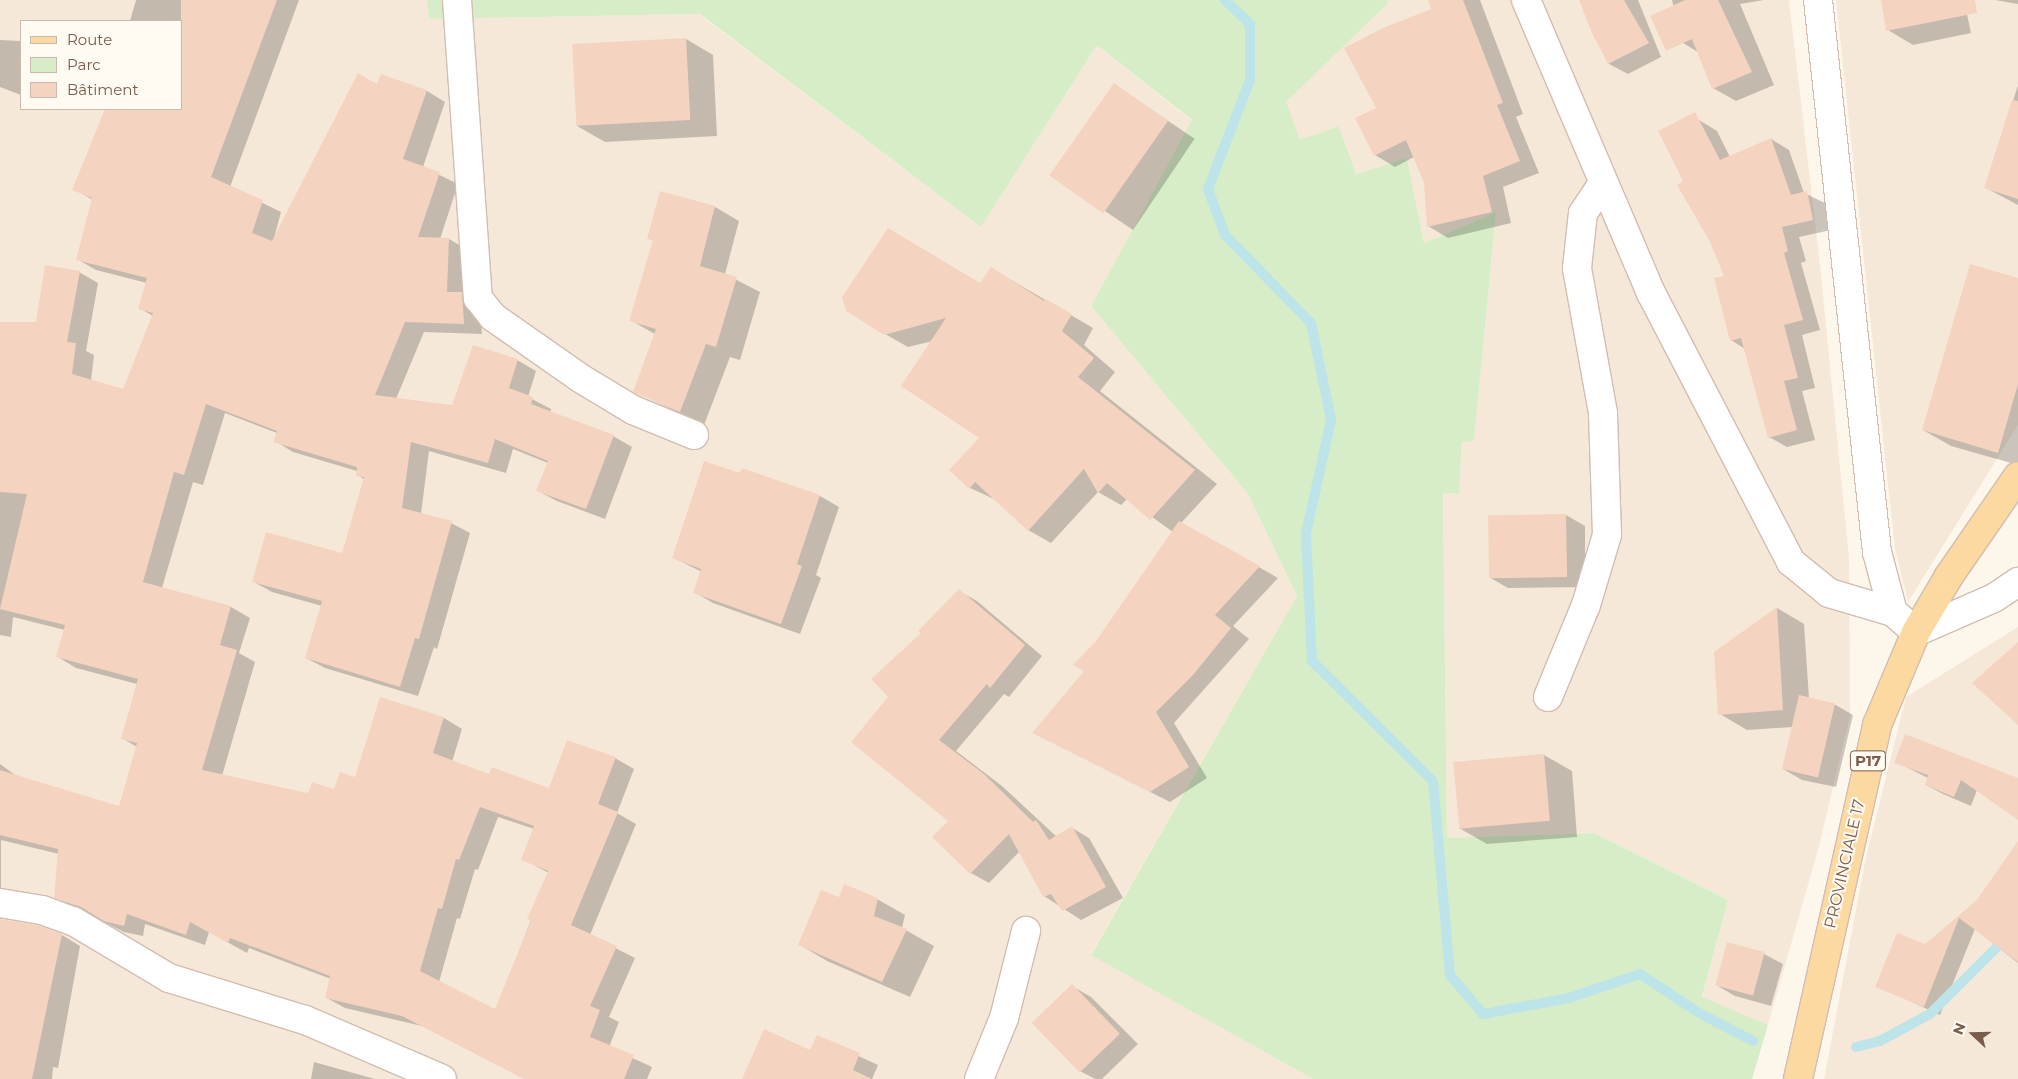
<!DOCTYPE html>
<meta charset="utf-8">
<style>
body{margin:0}
#map{position:relative;width:2018px;height:1079px;overflow:hidden;background:#fdf6eb;font-family:Montserrat,sans-serif}
div>[style]{position:absolute}
.residential>*{inset:0;background:#f6e8d9}
.green>*{inset:0;background:#d7edc7}
.shadow>*{inset:0;background:#0003;transform-origin:0 0}
.stream>*{height:10px;margin:-5px;padding:0 5px;transform-origin:5px;border-radius:5px;background:#bde4e9}
.building>*{inset:0;background:#f4d4c1;transform-origin:0 0}
.roads{filter:drop-shadow(1px 0 #d2bdaf) drop-shadow(-1px 0 #d2bdaf) drop-shadow(0 1px #d2bdaf) drop-shadow(0 -1px #d2bdaf)}
.minor>*{height:28px;margin:-14px;padding:0 14px;transform-origin:14px;border-radius:14px;background:#fff}
.major>*{height:28px;margin:-14px;padding:0 14px;transform-origin:14px;border-radius:14px;background:#fdd9a2}
span{translate:-50% -50%;white-space:nowrap;text-align:center;line-height:1.15;-webkit-text-stroke:4px #fffaf2;paint-order:stroke}
.shield-label span{padding:1px 4px;background:#fffaf2;border:1px solid;border-radius:4px;-webkit-text-stroke-width:0}
.shield-label{font-size:15px;color:#7b5b4b;font-weight:700}
.street-label{font-size:16px;color:#7b5b4b}
.legend{position:absolute;left:20px;top:20px;width:162px;height:90px;box-sizing:border-box;background:#fffaf2;border:1px solid #cabaaf;margin:0;padding:6px 9px;list-style:none;font-size:15px;color:#7b5b4b}
.legend li{display:flex;align-items:center;gap:10px;height:25px}
.legend b{width:25px;border:1px solid #cabaaf}
.north{position:absolute;left:1948px;top:1009px;width:50px;height:50px;-webkit-text-stroke:4px #fffaf2;paint-order:stroke;rotate:291deg;font-size:14px;font-weight:700;line-height:20px;text-align:center;color:#7b5b4b}
.north::after{content:'';display:block;margin:auto;width:18px;height:22px;background:#7b5b4b;clip-path:polygon(50% 0,100% 100%,50% 72%,0 100%)}
</style>
<div id="map">
<div class="residential">
<div style="clip-path:polygon(evenodd,0 0,427px 0,430px 19px,699px 14px,981px 227px,1097px 45px,1192px 121px,1091px 306px,1248px 494px,1297px 596px,1091px 954px,1313px 1079px,0 1079px,0 0,21px 21px,181px 21px,181px 109px,21px 109px,21px 21px)"></div>
<div style="clip-path:polygon(1387px 0,1789px 0,1820px 265px,1849px 558px,1850px 716px,1819px 846px,1768px 1025px,1702px 998px,1728px 900px,1594px 833px,1447px 838px,1443px 493px,1459px 494px,1462px 442px,1474px 440px,1496px 212px,1424px 243px,1407px 158px,1356px 174px,1339px 126px,1300px 141px,1285px 102px,1388px 3px)"></div>
<div style="clip-path:polygon(1836px 0,2018px 0,2018px 425px,1908px 602px,1895px 549px)"></div>
<div style="clip-path:polygon(2018px 627px,2018px 1079px,1824px 1079px,1866px 857px,1906px 697px)"></div>
</div>
<div class="green">
<div style="clip-path:polygon(427px 0,1387px 0,1388px 3px,1286px 102px,1300px 140px,1339px 126px,1356px 174px,1407px 158px,1424px 243px,1496px 212px,1474px 441px,1462px 442px,1459px 494px,1443px 493px,1447px 838px,1594px 833px,1728px 900px,1702px 997px,1768px 1025px,1752px 1079px,1313px 1079px,1091px 955px,1297px 596px,1248px 494px,1091px 306px,1192px 120px,1097px 45px,981px 227px,700px 14px,429px 19px)"></div>
</div>
<div class="shadow">
<div style="clip-path:polygon(evenodd,136px 0,299px 0,230px 187px,281px 212px,273px 242px,378px 86px,427px 91px,445px 102px,423px 167px,458px 184px,440px 239px,449px 239px,468px 250px,480px 304px,482px 334px,424px 332px,396px 399px,453px 407px,517px 360px,536px 371px,528px 397px,551px 409px,550px 413px,613px 436px,632px 447px,605px 519px,557px 501px,538px 491px,548px 463px,513px 449px,506px 473px,429px 451px,421px 514px,451px 523px,470px 533px,437px 649px,434px 647px,418px 696px,325px 668px,306px 658px,322px 606px,272px 592px,254px 582px,343px 555px,364px 479px,357px 475px,357px 471px,293px 452px,275px 441px,277px 433px,225px 413px,203px 485px,193px 482px,162px 588px,231px 607px,250px 618px,239px 653px,255px 662px,222px 776px,309px 794px,334px 791px,356px 779px,381px 698px,444px 718px,462px 729px,452px 762px,490px 775px,550px 789px,615px 758px,634px 769px,617px 813px,636px 824px,590px 935px,635px 958px,609px 1017px,619px 1022px,609px 1047px,652px 1067px,647px 1079px,525px 1079px,422px 1026px,345px 1008px,327px 998px,331px 979px,249px 948px,247px 953px,209px 932px,205px 945px,145px 924px,143px 936px,124px 932px,55px 897px,59px 854px,1px 840px,1px 921px,62px 935px,80px 946px,58px 1068px,53px 1067px,52px 1079px,0 1079px,0 764px,18px 777px,120px 808px,137px 747px,122px 738px,137px 684px,76px 668px,58px 657px,65px 630px,13px 617px,11px 637px,0 635px,0 324px,37px 323px,79px 272px,98px 283px,86px 351px,94px 355px,91px 381px,123px 391px,153px 316px,139px 308px,147px 283px,96px 270px,77px 259px,93px 200px,74px 189px,150px 109px,181px 109px,181px 21px,130px 21px,136px 0,498px 817px,534px 829px,522px 859px,549px 873px,496px 1011px,439px 982px,457px 918px,460px 919px,475px 869px,478px 870px,498px 817px)"></div>
<div style="clip-path:polygon(1429px 0,1480px 0,1523px 114px,1516px 117px,1539px 173px,1503px 187px,1511px 223px,1448px 238px,1428px 226px,1425px 182px,1414px 157px,1395px 167px,1375px 155px,1378px 108px,1433px 10px)"></div>
<div style="clip-path:polygon(1580px 0,1638px 0,1661px 57px,1628px 74px,1609px 64px)"></div>
<div style="clip-path:polygon(1672px 0,1764px 0,1740px 4px,1774px 85px,1736px 101px,1713px 88px,1698px 52px,1683px 43px)"></div>
<div style="clip-path:polygon(1882px 0,1964px 0,1971px 33px,1913px 45px,1888px 30px)"></div>
<div style="clip-path:polygon(1995px 0,2018px 0,2018px 4px)"></div>
<div style="clip-path:polygon(686px 39px,713px 55px,717px 136px,605px 142px,577px 126px)"></div>
<div style="clip-path:polygon(0 40px,21px 41px,21px 95px,0 87px)"></div>
<div style="left:1115px;top:85px;width:96px;height:110px;rotate:34deg"></div>
<div style="clip-path:polygon(2018px 85px,2018px 205px,1986px 188px)"></div>
<div style="clip-path:polygon(1699px 120px,1717px 131px,1730px 157px,1771px 139px,1789px 150px,1804px 193px,1825px 203px,1831px 230px,1799px 237px,1806px 261px,1801px 263px,1820px 330px,1802px 335px,1815px 388px,1802px 391px,1815px 440px,1787px 447px,1769px 437px,1745px 349px,1731px 340px,1726px 277px,1685px 182px)"></div>
<div style="clip-path:polygon(715px 207px,739px 221px,725px 274px,760px 292px,740px 360px,730px 357px,704px 425px,634px 391px,655px 334px,630px 320px,654px 241px,649px 238px)"></div>
<div style="clip-path:polygon(991px 268px,1093px 328px,1084px 345px,1115px 372px,1100px 391px,1217px 484px,1181px 523px,1278px 578px,1233px 626px,1249px 639px,1174px 723px,1207px 778px,1170px 802px,1034px 733px,1086px 671px,1097px 641px,1173px 532px,1127px 499px,1121px 505px,1098px 492px,1051px 543px,1028px 530px,994px 499px,970px 488px,981px 438px,933px 341px,908px 347px,885px 334px,981px 284px)"></div>
<div style="clip-path:polygon(2018px 279px,2018px 465px,1951px 446px,1923px 430px)"></div>
<div style="clip-path:polygon(743px 469px,820px 496px,839px 507px,816px 575px,821px 578px,800px 634px,713px 603px,694px 592px,702px 572px,674px 558px)"></div>
<div style="clip-path:polygon(1566px 515px,1585px 526px,1585px 587px,1508px 588px,1489px 577px)"></div>
<div style="clip-path:polygon(959px 591px,977px 601px,1042px 656px,1009px 697px,1004px 694px,956px 751px,1002px 786px,1057px 837px,1072px 828px,1089px 838px,1123px 898px,1081px 920px,1044px 896px,1020px 851px,989px 883px,971px 873px,950px 820px,890px 697px,923px 633px)"></div>
<div style="clip-path:polygon(1777px 608px,1804px 624px,1809px 698px,1834px 704px,1853px 715px,1836px 787px,1802px 780px,1783px 769px,1793px 727px,1747px 730px,1720px 714px)"></div>
<div style="clip-path:polygon(1544px 755px,1572px 771px,1577px 837px,1487px 844px,1459px 828px)"></div>
<div style="clip-path:polygon(1896px 762px,2018px 779px,2018px 818px,1977px 790px,1971px 806px,1943px 794px,1926px 785px,1928px 778px)"></div>
<div style="clip-path:polygon(2018px 843px,2018px 963px,1975px 929px,1940px 1015px,1877px 986px,1977px 902px)"></div>
<div style="clip-path:polygon(839px 899px,877px 899px,905px 915px,902px 928px,934px 946px,910px 997px,827px 961px,800px 945px)"></div>
<div style="clip-path:polygon(1764px 954px,1783px 964px,1771px 1006px,1735px 996px,1716px 985px)"></div>
<div style="clip-path:polygon(1072px 986px,1091px 997px,1138px 1044px,1102px 1079px,1095px 1079px,1080px 1071px)"></div>
<div style="clip-path:polygon(818px 1037px,878px 1065px,872px 1079px,743px 1079px,810px 1052px)"></div>
<div style="clip-path:polygon(314px 1062px,375px 1079px,311px 1079px)"></div>
</div>
<div class="stream">
<div style="left:1225px;top:0;width:35px;rotate:44deg"></div>
<div style="left:1250px;top:24px;width:56px;rotate:90deg"></div>
<div style="left:1250px;top:80px;width:117px;rotate:111.1deg"></div>
<div style="left:1208px;top:189px;width:49px;rotate:69.7deg"></div>
<div style="left:1225px;top:235px;width:123px;rotate:45.7deg"></div>
<div style="left:1311px;top:323px;width:99px;rotate:78.3deg"></div>
<div style="left:1331px;top:420px;width:117px;rotate:102.4deg"></div>
<div style="left:1306px;top:534px;width:127px;rotate:87.3deg"></div>
<div style="left:1312px;top:661px;width:170px;rotate:44.8deg"></div>
<div style="left:1433px;top:781px;width:195px;rotate:85deg"></div>
<div style="left:1450px;top:975px;width:51px;rotate:49.8deg"></div>
<div style="left:1483px;top:1014px;width:87px;rotate:-10.5deg"></div>
<div style="left:1569px;top:998px;width:75px;rotate:-18.7deg"></div>
<div style="left:1640px;top:974px;width:73px;rotate:33.3deg"></div>
<div style="left:1701px;top:1014px;width:59px;rotate:27.4deg"></div>
<div style="left:1856px;top:1047px;width:25px;rotate:-14deg"></div>
<div style="left:1880px;top:1041px;width:57px;rotate:-28.4deg"></div>
<div style="left:1930px;top:1014px;width:124px;rotate:-45deg"></div>
</div>
<div class="building">
<div style="clip-path:polygon(evenodd,181px 0,277px 0,211px 177px,263px 200px,252px 233px,272px 241px,358px 73px,377px 84px,381px 74px,427px 90px,403px 159px,440px 172px,418px 237px,449px 238px,447px 292px,462px 292px,464px 324px,405px 322px,375px 395px,452px 405px,473px 345px,518px 359px,509px 388px,533px 397px,531px 404px,614px 435px,586px 509px,536px 491px,548px 461px,495px 439px,488px 463px,411px 442px,402px 508px,452px 521px,419px 639px,415px 638px,400px 687px,305px 658px,322px 601px,252px 582px,266px 532px,342px 553px,364px 477px,356px 476px,357px 467px,273px 442px,277px 431px,206px 404px,184px 475px,174px 472px,143px 582px,231px 606px,220px 645px,237px 650px,202px 770px,308px 793px,312px 782px,334px 789px,340px 772px,355px 777px,380px 697px,444px 717px,433px 753px,489px 774px,492px 767px,549px 788px,567px 740px,616px 757px,598px 804px,618px 812px,571px 925px,617px 946px,590px 1006px,600px 1010px,590px 1037px,634px 1055px,624px 1079px,524px 1079px,402px 1016px,325px 998px,330px 976px,230px 938px,228px 943px,190px 922px,186px 935px,127px 914px,124px 926px,104px 921px,81px 907px,54px 898px,58px 849px,0 835px,0 770px,119px 806px,137px 743px,121px 739px,138px 679px,56px 657px,65px 625px,0 609px,27px 494px,0 492px,0 322px,36px 322px,45px 265px,80px 271px,67px 342px,76px 343px,72px 374px,123px 389px,153px 313px,138px 309px,147px 278px,76px 260px,92px 198px,72px 190px,105px 109px,181px 109px,181px 0,480px 807px,534px 826px,521px 860px,548px 871px,527px 919px,531px 921px,495px 1009px,420px 971px,438px 908px,442px 909px,456px 859px,459px 860px,480px 807px)"></div>
<div style="clip-path:polygon(1428px 0,1463px 0,1503px 103px,1497px 105px,1520px 161px,1483px 176px,1492px 212px,1427px 227px,1424px 183px,1406px 140px,1374px 156px,1355px 118px,1376px 108px,1344px 48px,1383px 28px,1431px 9px)"></div>
<div style="clip-path:polygon(1579px 0,1624px 0,1649px 43px,1608px 64px,1591px 31px)"></div>
<div style="clip-path:polygon(1685px 0,1718px 0,1752px 72px,1712px 89px,1692px 39px,1666px 51px,1650px 16px)"></div>
<div style="clip-path:polygon(1881px 0,1975px 0,1977px 13px,1886px 31px)"></div>
<div style="left:686px;top:38px;width:82px;height:114px;rotate:87deg"></div>
<div style="left:1114px;top:83px;width:66px;height:113px;rotate:35deg"></div>
<div style="clip-path:polygon(2012px 100px,2018px 101px,2018px 199px,1984px 188px)"></div>
<div style="clip-path:polygon(1695px 112px,1720px 160px,1771px 138px,1791px 195px,1807px 191px,1813px 220px,1782px 227px,1788px 251px,1784px 253px,1803px 320px,1784px 325px,1798px 378px,1784px 381px,1797px 430px,1768px 438px,1741px 338px,1730px 341px,1714px 278px,1724px 276px,1710px 242px,1677px 185px,1683px 181px,1658px 131px)"></div>
<div style="clip-path:polygon(660px 191px,715px 206px,700px 266px,737px 277px,716px 347px,706px 344px,680px 412px,633px 392px,656px 329px,629px 321px,653px 240px,647px 239px)"></div>
<div style="clip-path:polygon(888px 228px,980px 283px,991px 267px,1044px 301px,1046px 299px,1072px 314px,1062px 331px,1094px 358px,1078px 377px,1195px 470px,1150px 520px,1107px 483px,1098px 493px,1084px 469px,1028px 531px,975px 482px,969px 489px,949px 470px,979px 438px,901px 386px,946px 318px,884px 335px,846px 311px,842px 297px)"></div>
<div style="clip-path:polygon(1970px 264px,2018px 278px,2018px 384px,1998px 453px,1922px 430px)"></div>
<div style="clip-path:polygon(704px 461px,740px 473px,742px 468px,820px 495px,797px 564px,802px 566px,781px 624px,693px 593px,701px 569px,672px 558px)"></div>
<div style="left:1566px;top:514px;width:63px;height:78px;rotate:89deg"></div>
<div style="clip-path:polygon(1179px 521px,1260px 566px,1215px 615px,1231px 628px,1193px 675px,1156px 712px,1189px 767px,1150px 792px,1032px 733px,1084px 671px,1073px 665px,1096px 641px)"></div>
<div style="clip-path:polygon(959px 589px,1025px 645px,990px 688px,987px 684px,939px 740px,984px 774px,1033px 822px,1036px 820px,1049px 840px,1072px 826px,1106px 887px,1062px 911px,1051px 894px,1043px 897px,1009px 834px,970px 874px,932px 837px,948px 821px,851px 742px,888px 697px,871px 679px,921px 633px,918px 631px)"></div>
<div style="clip-path:polygon(1777px 607px,1783px 710px,1718px 715px,1714px 652px)"></div>
<div style="clip-path:polygon(2018px 642px,2018px 725px,1972px 683px)"></div>
<div style="left:1799px;top:695px;width:37px;height:76px;rotate:13deg"></div>
<div style="clip-path:polygon(1905px 734px,2018px 778px,2018px 820px,1961px 780px,1954px 797px,1925px 785px,1928px 775px,1894px 763px)"></div>
<div style="left:1544px;top:754px;width:67px;height:91px;rotate:85deg"></div>
<div style="clip-path:polygon(2018px 841px,2018px 962px,1959px 918px,1924px 1007px,1875px 987px,1897px 933px,1925px 944px,1976px 901px)"></div>
<div style="clip-path:polygon(844px 884px,878px 898px,874px 916px,907px 929px,882px 982px,798px 945px,821px 890px,839px 897px)"></div>
<div style="clip-path:polygon(0 919px,41px 926px,62px 934px,32px 1079px,0 1079px)"></div>
<div style="left:1727px;top:942px;width:39px;height:45px;rotate:15deg"></div>
<div style="left:1072px;top:984px;width:69px;height:56px;rotate:46deg"></div>
<div style="clip-path:polygon(764px 1029px,810px 1050px,817px 1035px,860px 1053px,853px 1070px,872px 1079px,742px 1079px)"></div>
</div>
<div class="roads">
<div class="minor">
<div style="left:457px;top:0;width:299px;rotate:86deg"></div>
<div style="left:478px;top:298px;width:24px;rotate:52deg"></div>
<div style="left:493px;top:317px;width:106px;rotate:35deg"></div>
<div style="left:580px;top:378px;width:62px;rotate:31.1deg"></div>
<div style="left:633px;top:410px;width:66px;rotate:22.3deg"></div>
<div style="left:1526px;top:0;width:319px;rotate:66.9deg"></div>
<div style="left:1651px;top:293px;width:303px;rotate:62.5deg"></div>
<div style="left:1791px;top:562px;width:49px;rotate:39.2deg"></div>
<div style="left:1829px;top:593px;width:67px;rotate:16.5deg"></div>
<div style="left:1818px;top:0;width:555px;rotate:83.9deg"></div>
<div style="left:1877px;top:552px;width:62px;rotate:75.1deg"></div>
<div style="left:1893px;top:612px;width:30px;rotate:41deg"></div>
<div style="left:1916px;top:632px;width:85px;rotate:-23.6deg"></div>
<div style="left:1994px;top:598px;width:29px;rotate:-34deg"></div>
<div style="left:1548px;top:697px;width:100px;rotate:-67.6deg"></div>
<div style="left:1586px;top:605px;width:73px;rotate:-73.3deg"></div>
<div style="left:1607px;top:535px;width:122px;rotate:-91.9deg"></div>
<div style="left:1603px;top:413px;width:147px;rotate:-100.2deg"></div>
<div style="left:1577px;top:268px;width:55px;rotate:-83.8deg"></div>
<div style="left:1583px;top:213px;width:36px;rotate:-56deg"></div>
<div style="left:0;top:903px;width:43px;rotate:9.5deg"></div>
<div style="left:42px;top:910px;width:33px;rotate:20deg"></div>
<div style="left:73px;top:921px;width:112px;rotate:30.7deg"></div>
<div style="left:169px;top:978px;width:142px;rotate:17.2deg"></div>
<div style="left:305px;top:1020px;width:149px;rotate:23.3deg"></div>
<div style="left:979px;top:1079px;width:66px;rotate:-67.7deg"></div>
<div style="left:1004px;top:1018px;width:90px;rotate:-75.8deg"></div>
</div>
<div class="major">
<div style="left:1798px;top:1079px;width:363px;rotate:-77.4deg"></div>
<div style="left:1877px;top:725px;width:101px;rotate:-67.2deg"></div>
<div style="left:1916px;top:632px;width:65px;rotate:-59.5deg"></div>
<div style="left:1949px;top:576px;width:121px;rotate:-55.4deg"></div>
</div>
</div>
<div class="shield-label">
<span style="left:1868px;top:761px">P17</span>
</div>
<div class="street-label">
<span style="left:1845px;top:864px;rotate:-77deg">PROVINCIALE 17</span>
</div>
<ul class="legend">
<li><b style="height:6px;background:#fdd9a2"></b>Route</li>
<li><b style="height:14px;background:#d7edc7"></b>Parc</li>
<li><b style="height:14px;background:#f4d4c1"></b>Bâtiment</li>
</ul>
<div class="north">N</div>
</div>
